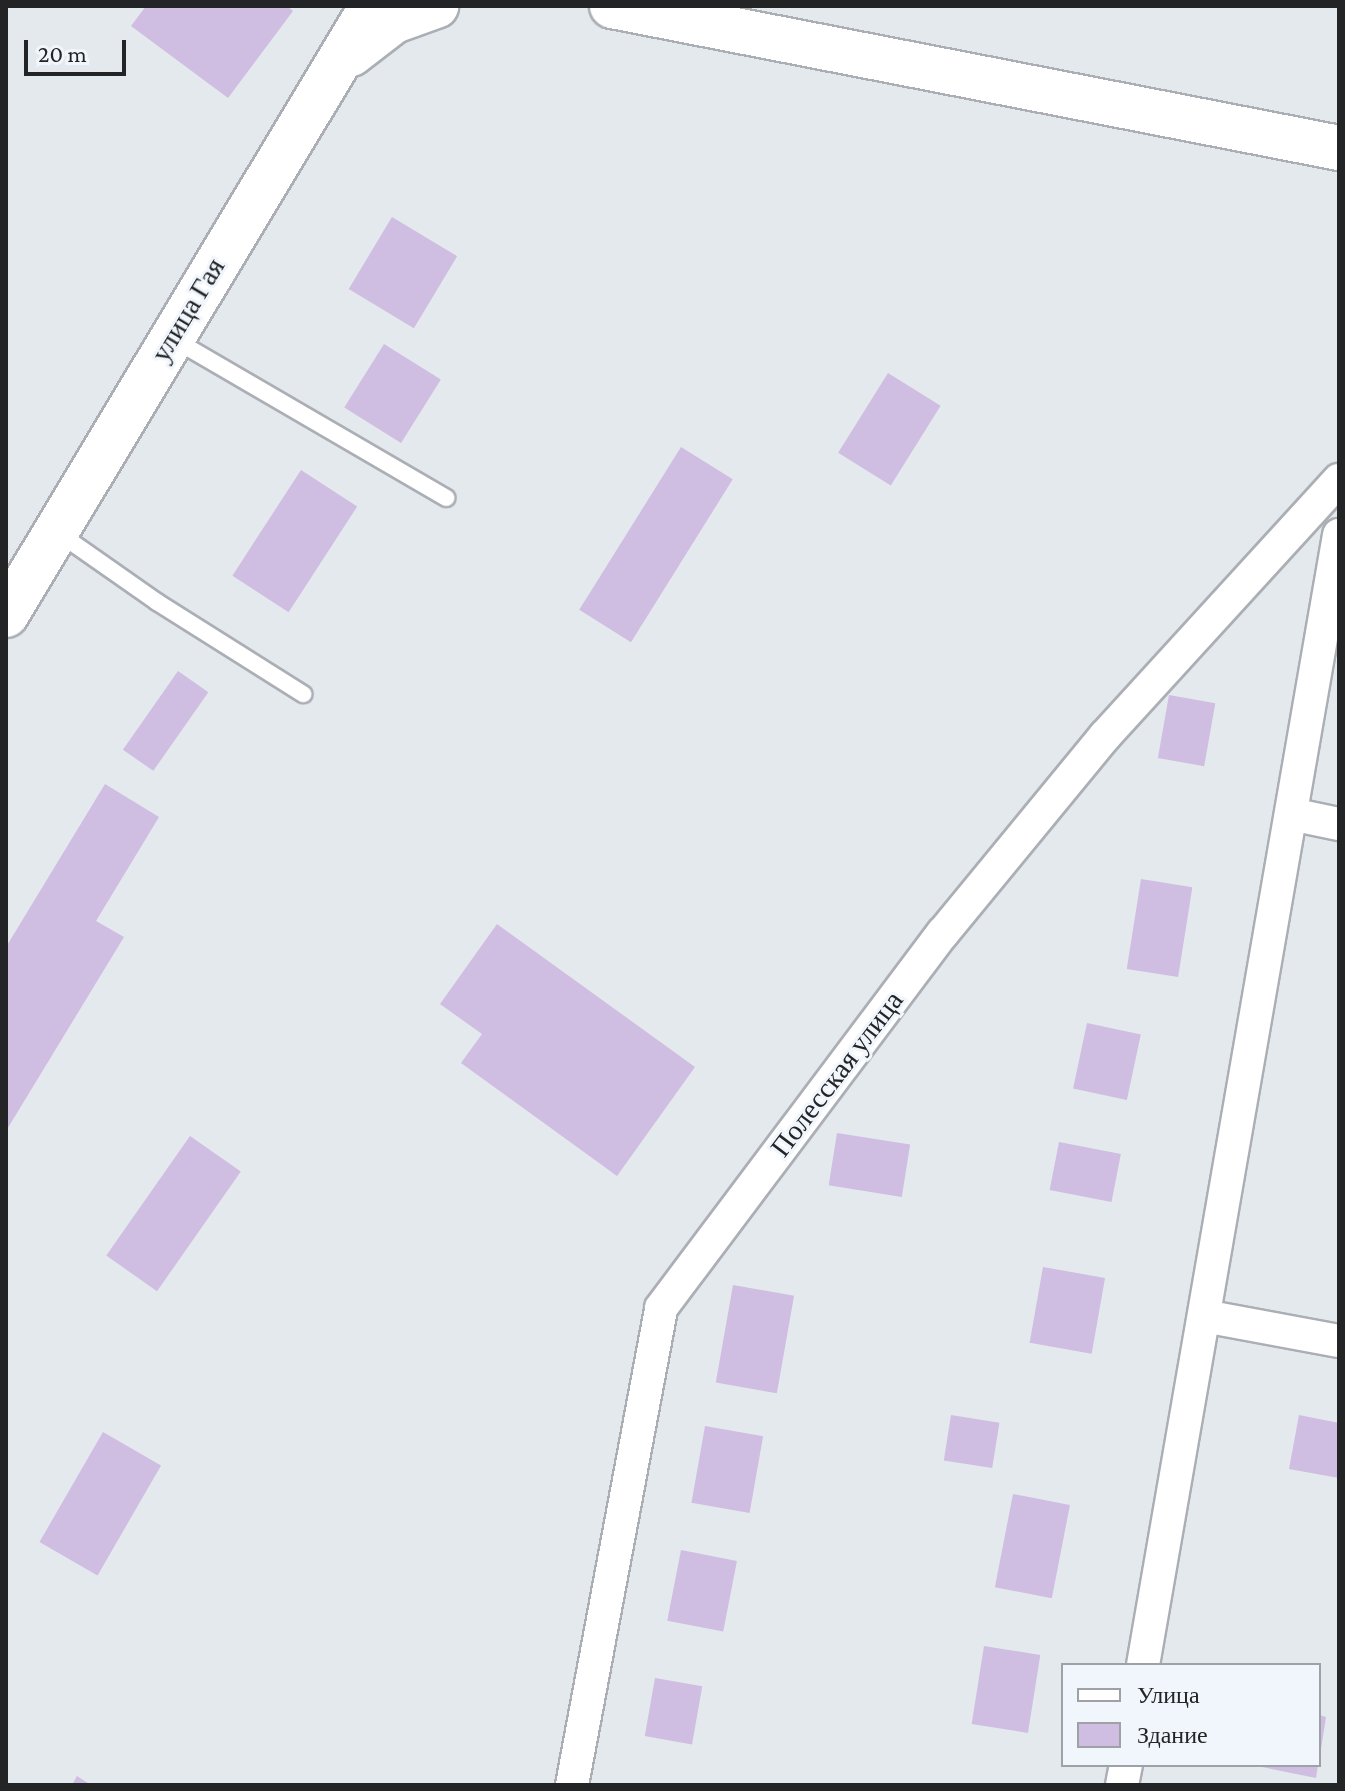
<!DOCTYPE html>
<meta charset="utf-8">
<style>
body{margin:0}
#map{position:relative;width:1345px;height:1791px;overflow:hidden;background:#e4e9ee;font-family:"Crimson Pro",serif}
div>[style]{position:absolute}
.building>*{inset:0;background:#d0bde2;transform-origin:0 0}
.roads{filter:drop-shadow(2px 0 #abafb5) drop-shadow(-2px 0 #abafb5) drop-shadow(0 2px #abafb5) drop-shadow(0 -2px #abafb5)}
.service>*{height:16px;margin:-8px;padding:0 8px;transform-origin:8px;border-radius:8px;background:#fff}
.minor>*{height:32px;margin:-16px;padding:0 16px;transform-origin:16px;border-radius:16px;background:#fff}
.secondary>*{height:44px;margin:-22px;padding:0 22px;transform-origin:22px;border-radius:22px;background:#fff}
span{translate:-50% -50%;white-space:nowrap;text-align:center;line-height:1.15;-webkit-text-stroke:6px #f1f6fc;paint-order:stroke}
.street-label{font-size:28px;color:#222426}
.frame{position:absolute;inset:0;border:8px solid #222426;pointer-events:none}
.legend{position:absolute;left:1061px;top:1663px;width:260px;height:104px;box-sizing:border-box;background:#f1f6fc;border:2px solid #9ea2a6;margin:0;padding:10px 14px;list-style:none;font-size:24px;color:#222426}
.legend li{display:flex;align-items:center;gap:16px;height:40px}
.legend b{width:40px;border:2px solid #9ea2a6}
.scale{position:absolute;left:24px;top:40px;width:102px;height:36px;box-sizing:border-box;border:4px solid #222426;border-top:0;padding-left:10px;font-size:24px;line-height:28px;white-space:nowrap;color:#222426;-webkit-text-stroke:6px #f1f6fc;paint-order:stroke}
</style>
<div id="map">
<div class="building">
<div style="clip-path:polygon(146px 6px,287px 6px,293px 11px,228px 98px,131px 26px)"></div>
<div style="left:392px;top:217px;width:76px;height:84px;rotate:31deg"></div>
<div style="left:384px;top:344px;width:67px;height:75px;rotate:32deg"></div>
<div style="left:888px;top:373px;width:62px;height:94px;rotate:32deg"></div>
<div style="left:681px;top:447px;width:61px;height:192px;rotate:32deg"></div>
<div style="left:301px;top:470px;width:67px;height:126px;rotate:33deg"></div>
<div style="left:178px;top:671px;width:37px;height:96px;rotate:35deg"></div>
<div style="left:1169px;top:695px;width:47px;height:64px;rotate:10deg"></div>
<div style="clip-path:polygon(105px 784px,159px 817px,96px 921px,124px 937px,6px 1131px,6px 947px)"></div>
<div style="left:1141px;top:879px;width:52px;height:91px;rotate:9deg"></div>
<div style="clip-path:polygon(497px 924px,695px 1067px,617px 1176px,461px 1063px,482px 1034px,440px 1004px)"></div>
<div style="left:1087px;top:1023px;width:55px;height:67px;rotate:12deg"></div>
<div style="left:837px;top:1133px;width:74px;height:53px;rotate:9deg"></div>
<div style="left:190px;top:1136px;width:62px;height:146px;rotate:35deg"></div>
<div style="left:1059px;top:1142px;width:63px;height:49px;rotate:11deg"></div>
<div style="left:1043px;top:1267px;width:63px;height:77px;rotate:10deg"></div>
<div style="left:733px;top:1285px;width:62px;height:99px;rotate:10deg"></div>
<div style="left:951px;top:1415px;width:49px;height:46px;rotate:9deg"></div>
<div style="clip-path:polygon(1299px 1415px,1339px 1423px,1339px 1478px,1289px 1469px)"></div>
<div style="left:705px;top:1426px;width:59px;height:78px;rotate:10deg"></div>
<div style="left:103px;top:1432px;width:67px;height:127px;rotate:30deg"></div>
<div style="left:1013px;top:1494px;width:58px;height:95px;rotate:11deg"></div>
<div style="left:681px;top:1550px;width:57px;height:72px;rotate:11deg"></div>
<div style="left:984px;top:1646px;width:57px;height:79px;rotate:9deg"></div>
<div style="left:655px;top:1678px;width:48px;height:59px;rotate:10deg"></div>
<div style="clip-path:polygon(1319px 1715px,1326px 1717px,1321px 1749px,1319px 1749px)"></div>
<div style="clip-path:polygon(1252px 1765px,1318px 1765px,1316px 1778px)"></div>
<div style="clip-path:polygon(77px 1776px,91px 1785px,72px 1785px)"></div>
</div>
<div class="roads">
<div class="service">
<div style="left:175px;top:340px;width:314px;rotate:30.2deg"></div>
<div style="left:57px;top:532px;width:122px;rotate:35deg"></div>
<div style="left:157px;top:602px;width:173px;rotate:32.2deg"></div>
</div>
<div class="minor">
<div style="left:1291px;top:814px;width:49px;rotate:11.8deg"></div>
<div style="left:1204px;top:1316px;width:137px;rotate:10.5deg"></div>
<div style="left:1143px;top:1665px;width:1147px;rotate:-80.16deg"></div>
<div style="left:572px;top:1785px;width:485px;rotate:-79.4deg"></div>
<div style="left:661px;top:1308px;width:469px;rotate:-53.1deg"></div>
<div style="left:943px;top:933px;width:255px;rotate:-50.6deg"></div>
<div style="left:1105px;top:736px;width:347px;rotate:-47.6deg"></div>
<div style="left:1122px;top:1785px;width:20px;rotate:-79deg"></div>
</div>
<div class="secondary">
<div style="left:612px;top:6px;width:741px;rotate:11.05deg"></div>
<div style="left:351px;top:54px;width:54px;rotate:-37.5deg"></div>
<div style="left:394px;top:21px;width:45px;rotate:-19.7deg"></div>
<div style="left:6px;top:615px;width:711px;rotate:-58.99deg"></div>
</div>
</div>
<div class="street-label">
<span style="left:188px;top:310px;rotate:-59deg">улица Гая</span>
<span style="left:837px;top:1074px;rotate:-53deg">Полесская улица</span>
</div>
<div class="frame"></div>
<ul class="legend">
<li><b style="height:10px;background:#fff"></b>Улица</li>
<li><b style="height:22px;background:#d0bde2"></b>Здание</li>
</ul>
<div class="scale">20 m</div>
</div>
